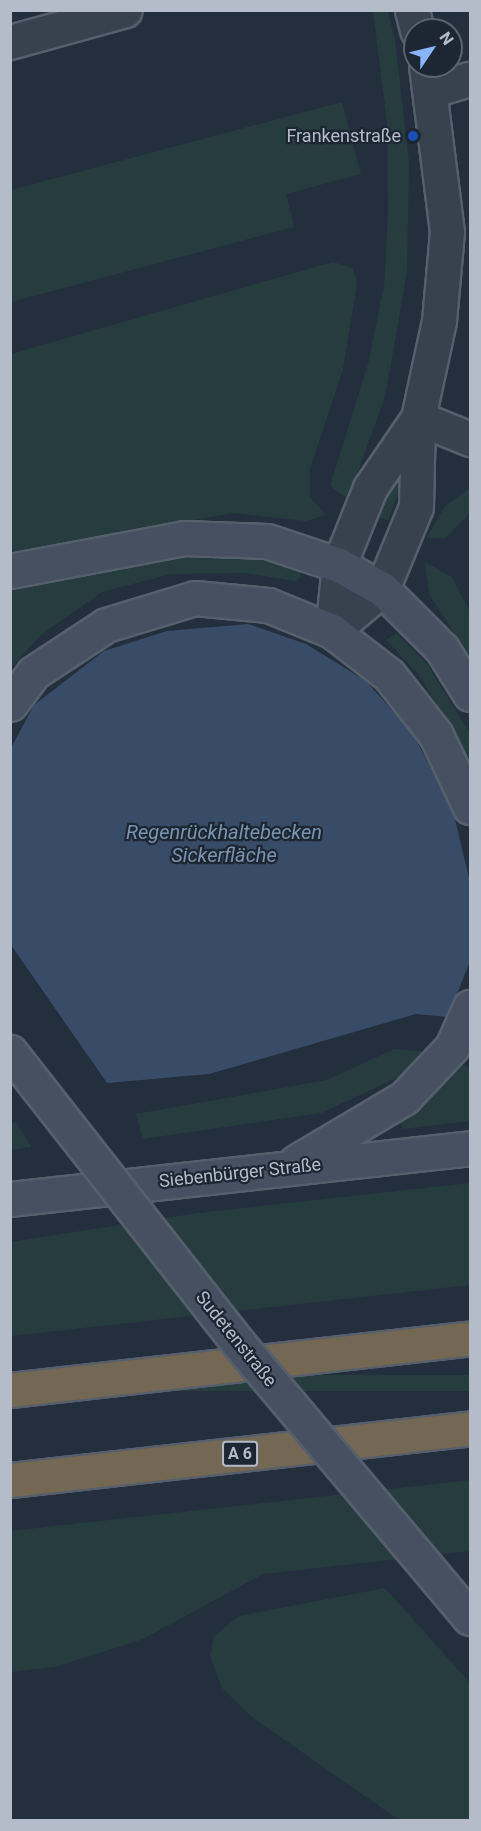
<!DOCTYPE html>
<meta charset="utf-8">
<style>
body{margin:0}
#map{position:relative;width:481px;height:1831px;overflow:hidden;background:#242f3e;font-family:Roboto,sans-serif}
div>[style]{position:absolute}
.green>*{inset:0;background:#263c3f;transform-origin:0 0}
.water>*{inset:0;background:#394c67}
.roads{filter:drop-shadow(2px 0 #565f6c) drop-shadow(-2px 0 #565f6c) drop-shadow(0 2px #565f6c) drop-shadow(0 -2px #565f6c)}
.minor>*{height:33px;margin:-16.5px;padding:0 16.5px;transform-origin:16.5px;border-radius:16.5px;background:#38414e}
.secondary>*{height:33px;margin:-16.5px;padding:0 16.5px;transform-origin:16.5px;border-radius:16.5px;background:#465061}
.motorway>*{height:33px;margin:-16.5px;padding:0 16.5px;transform-origin:16.5px;border-radius:16.5px;background:#746855}
.bridges{filter:drop-shadow(2px 0 #565f6c) drop-shadow(-2px 0 #565f6c) drop-shadow(0 2px #565f6c) drop-shadow(0 -2px #565f6c)}
.secondary-bridge>*{height:33px;margin:-16.5px;padding:0 16.5px;transform-origin:16.5px;border-radius:16.5px;background:#465061}
.dots>*{width:16px;height:16px;translate:-50% -50%;box-sizing:border-box;border:3px solid #1d2633;border-radius:50%}
span{translate:-50% -50%;white-space:nowrap;text-align:center;line-height:1.15;-webkit-text-stroke:4.5px #1d2633;paint-order:stroke}
.shield-label span{padding:2px 4px;background:#1d2633;border:2px solid;border-radius:4px;-webkit-text-stroke-width:0}
.shield-label{font-size:16px;color:#b4bcc9;font-weight:700}
.poi-label{font-size:18px;color:#b4bcc9}
.right{translate:-100% -50%;text-align:right}
.street-label{font-size:18px;color:#b4bcc9}
.water-label{font-size:20px;color:#7c92b1;font-style:italic}
.frame{position:absolute;inset:0;border:12px solid #b4bcc9;pointer-events:none}
.north{position:absolute;left:403px;top:18px;width:60px;height:60px;box-sizing:border-box;background:#1d2633;border:2px solid #59626f;border-radius:50%;rotate:55deg;font-size:16px;font-weight:700;line-height:24px;text-align:center;color:#b4bcc9}
.north::after{content:'';display:block;margin:auto;width:21px;height:27px;background:#8ab4f8;clip-path:polygon(50% 0,100% 100%,50% 72%,0 100%)}
</style>
<div id="map">
<div class="green">
<div style="clip-path:polygon(373px 11px,388px 11px,395px 41px,409px 162px,407px 272px,385px 397px,348px 499px,330px 486px,368px 364px,384px 286px,388px 212px,387px 122px)"></div>
<div style="clip-path:polygon(342px 102px,361px 174px,286px 194px,294px 227px,11px 302px,11px 190px)"></div>
<div style="clip-path:polygon(333px 262px,353px 268px,357px 285px,343px 369px,310px 469px,310px 497px,326px 515px,306px 521px,233px 513px,11px 552px,11px 354px)"></div>
<div style="left:398px;top:447px;width:17px;height:72px;rotate:21deg"></div>
<div style="clip-path:polygon(470px 488px,470px 513px,446px 538px,426px 538px,445px 506px)"></div>
<div style="clip-path:polygon(230px 553px,299px 568px,301px 576px,296px 581px,244px 573px,171px 574px,102px 592px,41px 635px,11px 668px,11px 588px,165px 557px)"></div>
<div style="clip-path:polygon(425px 562px,452px 577px,470px 612px,470px 658px,429px 594px)"></div>
<div style="clip-path:polygon(396px 633px,427px 664px,470px 733px,470px 762px,419px 675px,386px 640px)"></div>
<div style="clip-path:polygon(394px 1049px,428px 1052px,403px 1075px,321px 1113px,143px 1139px,136px 1114px,327px 1080px)"></div>
<div style="clip-path:polygon(462px 1064px,470px 1069px,470px 1121px,403px 1129px,400px 1119px,435px 1094px)"></div>
<div style="clip-path:polygon(16px 1122px,32px 1147px,11px 1150px,11px 1123px)"></div>
<div style="clip-path:polygon(470px 1183px,470px 1285px,11px 1336px,10px 1242px,198px 1213px)"></div>
<div style="left:470px;top:1375px;width:16px;height:463px;rotate:90deg"></div>
<div style="clip-path:polygon(470px 1480px,470px 1551px,263px 1574px,143px 1639px,55px 1667px,11px 1672px,10px 1531px)"></div>
<div style="clip-path:polygon(385px 1588px,470px 1683px,470px 1820px,399px 1820px,252px 1717px,222px 1688px,210px 1656px,214px 1636px,239px 1616px)"></div>
</div>
<div class="water">
<div style="clip-path:polygon(248px 624px,306px 644px,366px 681px,414px 735px,454px 815px,470px 882px,470px 961px,448px 1017px,416px 1014px,209px 1074px,107px 1083px,11px 945px,10px 750px,34px 705px,104px 651px,167px 631px)"></div>
</div>
<div class="roads">
<div class="minor">
<div style="left:412px;top:10px;width:21px;rotate:76deg"></div>
<div style="left:10px;top:42px;width:119px;rotate:-15.5deg"></div>
<div style="left:433px;top:90px;width:39px;rotate:-17deg"></div>
<div style="left:418px;top:418px;width:56px;rotate:22deg"></div>
<div style="left:332px;top:631px;width:65px;rotate:-40deg"></div>
<div style="left:382px;top:589px;width:89px;rotate:-67.5deg"></div>
<div style="left:416px;top:507px;width:89px;rotate:-88.7deg"></div>
<div style="left:418px;top:418px;width:99px;rotate:-77.8deg"></div>
<div style="left:439px;top:321px;width:89px;rotate:-84.9deg"></div>
<div style="left:447px;top:232px;width:167px;rotate:-97.2deg"></div>
<div style="left:332px;top:631px;width:66px;rotate:-83.9deg"></div>
<div style="left:339px;top:565px;width:83px;rotate:-68.1deg"></div>
<div style="left:370px;top:488px;width:85px;rotate:-55.6deg"></div>
</div>
<div class="secondary">
<div style="left:10px;top:571px;width:177px;rotate:-10.7deg"></div>
<div style="left:184px;top:538px;width:83px;rotate:2.1deg"></div>
<div style="left:267px;top:541px;width:76px;rotate:18.4deg"></div>
<div style="left:339px;top:565px;width:49px;rotate:29.2deg"></div>
<div style="left:382px;top:589px;width:85px;rotate:45deg"></div>
<div style="left:442px;top:649px;width:53px;rotate:58.1deg"></div>
<div style="left:10px;top:704px;width:39px;rotate:-53deg"></div>
<div style="left:33px;top:673px;width:87px;rotate:-33.3deg"></div>
<div style="left:106px;top:625px;width:93px;rotate:-16.9deg"></div>
<div style="left:195px;top:598px;width:73px;rotate:5.5deg"></div>
<div style="left:268px;top:605px;width:69px;rotate:22.1deg"></div>
<div style="left:332px;top:631px;width:72px;rotate:37.7deg"></div>
<div style="left:389px;top:675px;width:76px;rotate:51.9deg"></div>
<div style="left:436px;top:735px;width:80px;rotate:64.7deg"></div>
<div style="left:296px;top:1162px;width:126px;rotate:-30.7deg"></div>
<div style="left:404px;top:1098px;width:70px;rotate:-46.7deg"></div>
<div style="left:452px;top:1047px;width:44px;rotate:-65.8deg"></div>
<div style="left:10px;top:1199px;width:463px;rotate:-6.3deg"></div>
</div>
<div class="motorway">
<div style="left:10px;top:1390px;width:463px;rotate:-6.4deg"></div>
<div style="left:10px;top:1480px;width:463px;rotate:-6.4deg"></div>
</div>
</div>
<div class="bridges">
<div class="secondary-bridge">
<div style="left:10px;top:1052px;width:371px;rotate:51.9deg"></div>
<div style="left:239px;top:1344px;width:358px;rotate:49.9deg"></div>
</div>
</div>
<div class="dots">
<div style="left:413px;top:136px;background:#1a4fb4"></div>
</div>
<div class="shield-label">
<span style="left:240px;top:1454px">A 6</span>
</div>
<div class="poi-label">
<span class="right" style="left:401px;top:136px">Frankenstraße</span>
</div>
<div class="street-label">
<span style="left:240px;top:1173px;rotate:-6deg">Siebenbürger Straße</span>
<span style="left:236px;top:1339px;rotate:51deg">Sudetenstraße</span>
</div>
<div class="water-label">
<span style="left:224px;top:844px">Regenrückhaltebecken<br>Sickerfläche</span>
</div>
<div class="frame"></div>
<div class="north">N</div>
</div>
